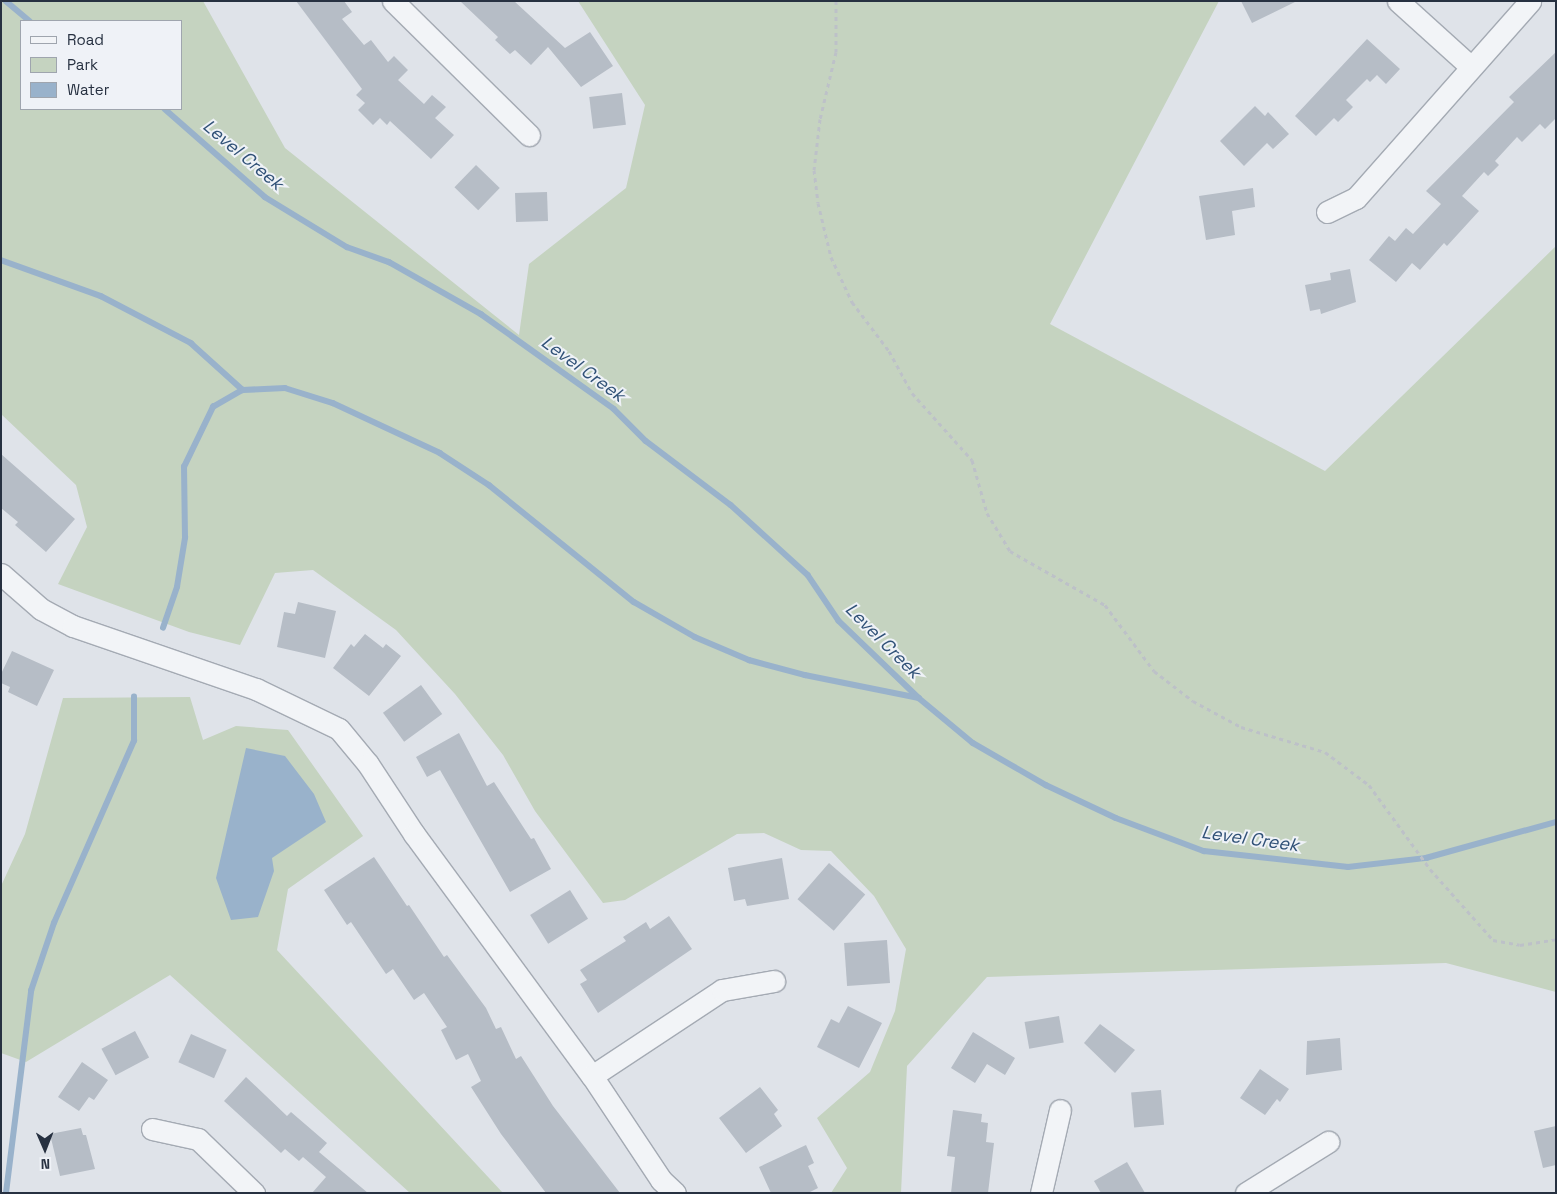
<!DOCTYPE html>
<style>
body{margin:0}
#map{position:relative;width:1557px;height:1194px;overflow:hidden;background:#dfe3e9;font-family:"Space Grotesk",sans-serif}
div>[style]{position:absolute}
.green>*{inset:0;background:#c5d3c0}
.water>*{inset:0;background:#99b2cb}
.stream>*{height:5.5px;margin:-2.75px;padding:0 2.75px;transform-origin:2.75px;border-radius:2.75px;background:#99b2cb}
.building>*{inset:0;background:#b6bdc6;transform-origin:0 0}
.path>*{height:3px;margin-top:-1.5px;transform-origin:0;background:repeating-linear-gradient(90deg,#bdc1c8 0 4px,transparent 0 8px)}
.roads{filter:drop-shadow(1px 0 #a4aab3) drop-shadow(-1px 0 #a4aab3) drop-shadow(0 1px #a4aab3) drop-shadow(0 -1px #a4aab3)}
.minor>*{height:21px;margin:-10.5px;padding:0 10.5px;transform-origin:10.5px;border-radius:10.5px;background:#f2f4f7}
span{translate:-50% -50%;white-space:nowrap;text-align:center;line-height:1.15;-webkit-text-stroke:4px #eff2f7;paint-order:stroke}
.water-label{font-size:18px;color:#305177;font-style:italic}
.frame{position:absolute;inset:0;border:2px solid #273141;pointer-events:none}
.legend{position:absolute;left:20px;top:20px;width:162px;height:90px;box-sizing:border-box;background:#eff2f7;border:1px solid #9fa5ae;margin:0;padding:6px 9px;list-style:none;font-size:15px;color:#273141}
.legend li{display:flex;align-items:center;gap:10px;height:25px}
.legend b{width:25px;border:1px solid #9fa5ae}
.north{position:absolute;left:20px;top:1124px;width:50px;height:50px;-webkit-text-stroke:4px #eff2f7;paint-order:stroke;rotate:179deg;font-size:14px;font-weight:700;line-height:20px;text-align:center;color:#273141}
.north::after{content:'';display:block;margin:auto;width:18px;height:22px;background:#273141;clip-path:polygon(50% 0,100% 100%,50% 72%,0 100%)}
</style>
<div id="map">
<div class="green">
<div style="clip-path:polygon(evenodd,1px 1px,203px 1px,285px 148px,519px 335px,529px 264px,626px 188px,645px 105px,578px 1px,1219px 1px,1050px 324px,1325px 471px,1556px 246px,1556px 992px,1446px 963px,987px 977px,907px 1066px,901px 1193px,831px 1193px,847px 1168px,817px 1118px,870px 1072px,895px 1011px,906px 949px,874px 896px,831px 851px,801px 850px,764px 833px,737px 834px,625px 900px,603px 903px,535px 811px,503px 755px,455px 694px,396px 630px,313px 570px,275px 573px,240px 645px,189px 632px,58px 584px,87px 527px,76px 485px,1px 414px,1px 1px,21px 21px,181px 21px,181px 109px,21px 109px,21px 21px)"></div>
<div style="clip-path:polygon(190px 697px,203px 740px,236px 726px,288px 730px,363px 836px,288px 889px,277px 950px,503px 1193px,410px 1193px,170px 975px,26px 1062px,1px 1053px,1px 886px,25px 834px,63px 698px)"></div>
</div>
<div class="water">
<div style="clip-path:polygon(246px 748px,285px 756px,314px 794px,326px 822px,272px 858px,274px 871px,258px 917px,231px 920px,216px 878px)"></div>
</div>
<div class="stream">
<div style="left:6px;top:1px;width:31px;rotate:40deg"></div>
<div style="left:165px;top:109px;width:133px;rotate:41.3deg"></div>
<div style="left:265px;top:197px;width:96px;rotate:31.4deg"></div>
<div style="left:347px;top:247px;width:45px;rotate:19.7deg"></div>
<div style="left:389px;top:262px;width:106px;rotate:29.5deg"></div>
<div style="left:481px;top:314px;width:163px;rotate:35.5deg"></div>
<div style="left:614px;top:409px;width:45px;rotate:45deg"></div>
<div style="left:646px;top:441px;width:106px;rotate:37deg"></div>
<div style="left:731px;top:505px;width:104px;rotate:42.3deg"></div>
<div style="left:808px;top:575px;width:55px;rotate:56deg"></div>
<div style="left:839px;top:621px;width:111px;rotate:43.9deg"></div>
<div style="left:919px;top:698px;width:70px;rotate:39.8deg"></div>
<div style="left:973px;top:743px;width:84px;rotate:29.9deg"></div>
<div style="left:1046px;top:785px;width:77px;rotate:25.2deg"></div>
<div style="left:1116px;top:818px;width:94px;rotate:20.6deg"></div>
<div style="left:1204px;top:851px;width:145px;rotate:6.3deg"></div>
<div style="left:1348px;top:867px;width:79px;rotate:-6.6deg"></div>
<div style="left:1426px;top:858px;width:135px;rotate:-15.5deg"></div>
<div style="left:1px;top:260px;width:106px;rotate:19.8deg"></div>
<div style="left:101px;top:296px;width:102px;rotate:27.6deg"></div>
<div style="left:191px;top:343px;width:70px;rotate:42.1deg"></div>
<div style="left:163px;top:628px;width:43px;rotate:-71.1deg"></div>
<div style="left:177px;top:587px;width:50px;rotate:-80.7deg"></div>
<div style="left:185px;top:538px;width:71px;rotate:-90.8deg"></div>
<div style="left:184px;top:467px;width:67px;rotate:-64.2deg"></div>
<div style="left:213px;top:407px;width:34px;rotate:-30deg"></div>
<div style="left:243px;top:390px;width:42px;rotate:-2.7deg"></div>
<div style="left:285px;top:388px;width:50px;rotate:17.4deg"></div>
<div style="left:333px;top:403px;width:118px;rotate:25deg"></div>
<div style="left:440px;top:453px;width:59px;rotate:33.1deg"></div>
<div style="left:489px;top:485px;width:186px;rotate:38.9deg"></div>
<div style="left:634px;top:602px;width:70px;rotate:29.8deg"></div>
<div style="left:695px;top:637px;width:59px;rotate:23.1deg"></div>
<div style="left:749px;top:660px;width:58px;rotate:15deg"></div>
<div style="left:805px;top:675px;width:116px;rotate:11.4deg"></div>
<div style="left:6px;top:1193px;width:204px;rotate:-82.9deg"></div>
<div style="left:31px;top:991px;width:72px;rotate:-71.3deg"></div>
<div style="left:54px;top:923px;width:199px;rotate:-66.3deg"></div>
<div style="left:134px;top:741px;width:44px;rotate:-90deg"></div>
</div>
<div class="building">
<div style="clip-path:polygon(296px 1px,344px 1px,352px 12px,342px 19px,364px 45px,371px 40px,388px 62px,394px 56px,408px 70px,398px 80px,424px 104px,432px 95px,446px 107px,435px 118px,454px 135px,431px 159px,390px 121px,387px 125px,380px 118px,373px 125px,358px 110px,365px 103px,356px 95px,362px 89px)"></div>
<div style="clip-path:polygon(460px 1px,514px 1px,565px 48px,590px 32px,613px 66px,581px 87px,548px 47px,531px 65px,515px 50px,510px 54px,495px 40px,498px 37px)"></div>
<div style="clip-path:polygon(1241px 1px,1297px 1px,1252px 23px)"></div>
<div style="clip-path:polygon(1367px 39px,1400px 69px,1386px 84px,1377px 75px,1370px 82px,1367px 79px,1346px 100px,1353px 107px,1338px 122px,1334px 118px,1316px 136px,1295px 116px)"></div>
<div style="clip-path:polygon(1556px 52px,1556px 118px,1545px 129px,1540px 124px,1522px 142px,1517px 137px,1495px 161px,1499px 165px,1488px 176px,1484px 172px,1462px 196px,1479px 211px,1447px 246px,1444px 243px,1420px 270px,1412px 263px,1396px 282px,1369px 260px,1389px 236px,1395px 241px,1406px 228px,1413px 234px,1441px 204px,1426px 191px,1514px 102px,1509px 97px)"></div>
<div style="left:622px;top:93px;width:32px;height:33px;rotate:83deg"></div>
<div style="clip-path:polygon(1255px 106px,1265px 116px,1268px 112px,1289px 134px,1273px 149px,1267px 143px,1244px 166px,1220px 141px)"></div>
<div style="left:476px;top:165px;width:33px;height:31px;rotate:44deg"></div>
<div style="clip-path:polygon(1253px 188px,1255px 207px,1232px 211px,1235px 235px,1206px 240px,1199px 196px)"></div>
<div style="left:547px;top:192px;width:29px;height:32px;rotate:88deg"></div>
<div style="clip-path:polygon(1350px 269px,1356px 302px,1321px 314px,1320px 309px,1310px 311px,1305px 285px,1331px 280px,1330px 273px)"></div>
<div style="clip-path:polygon(1px 454px,75px 519px,46px 552px,15px 525px,18px 522px,1px 508px)"></div>
<div style="clip-path:polygon(298px 602px,336px 611px,325px 658px,277px 647px,284px 612px,295px 614px)"></div>
<div style="clip-path:polygon(365px 634px,383px 648px,386px 644px,401px 656px,369px 696px,333px 668px,351px 644px,354px 647px)"></div>
<div style="clip-path:polygon(12px 651px,54px 670px,37px 706px,8px 692px,10px 687px,1px 683px,1px 674px)"></div>
<div style="left:421px;top:685px;width:36px;height:47px;rotate:54deg"></div>
<div style="clip-path:polygon(459px 733px,487px 786px,494px 782px,531px 839px,534px 838px,551px 869px,510px 892px,440px 770px,427px 777px,416px 757px)"></div>
<div style="clip-path:polygon(374px 857px,407px 906px,409px 905px,444px 957px,447px 955px,486px 1008px,496px 1029px,501px 1027px,516px 1059px,521px 1056px,553px 1106px,620px 1193px,546px 1193px,501px 1134px,471px 1087px,481px 1081px,468px 1054px,456px 1060px,441px 1030px,447px 1027px,424px 993px,414px 1000px,393px 969px,386px 974px,351px 922px,347px 925px,324px 890px)"></div>
<div style="clip-path:polygon(782px 858px,789px 899px,747px 906px,745px 899px,734px 901px,728px 868px)"></div>
<div style="left:829px;top:863px;width:48px;height:48px;rotate:41deg"></div>
<div style="left:570px;top:890px;width:34px;height:47px;rotate:58deg"></div>
<div style="clip-path:polygon(669px 916px,692px 949px,598px 1013px,580px 984px,587px 980px,580px 970px,626px 941px,623px 937px,646px 922px,650px 929px)"></div>
<div style="left:887px;top:940px;width:43px;height:43px;rotate:86deg"></div>
<div style="clip-path:polygon(848px 1006px,882px 1023px,859px 1068px,817px 1047px,831px 1019px,839px 1023px)"></div>
<div style="left:1059px;top:1016px;width:27px;height:35px;rotate:80deg"></div>
<div style="clip-path:polygon(1100px 1024px,1135px 1050px,1115px 1073px,1084px 1043px)"></div>
<div style="left:135px;top:1031px;width:30px;height:38px;rotate:62deg"></div>
<div style="clip-path:polygon(973px 1032px,1015px 1058px,1005px 1075px,987px 1064px,975px 1083px,951px 1068px)"></div>
<div style="left:191px;top:1034px;width:39px;height:31px;rotate:24deg"></div>
<div style="clip-path:polygon(1340px 1038px,1342px 1070px,1306px 1075px,1307px 1041px)"></div>
<div style="clip-path:polygon(82px 1062px,108px 1080px,94px 1100px,89px 1097px,79px 1111px,58px 1097px)"></div>
<div style="clip-path:polygon(1260px 1069px,1289px 1089px,1280px 1102px,1277px 1099px,1265px 1115px,1240px 1098px)"></div>
<div style="clip-path:polygon(246px 1077px,287px 1116px,291px 1112px,327px 1143px,319px 1152px,368px 1193px,312px 1193px,326px 1177px,303px 1157px,299px 1161px,285px 1149px,281px 1153px,224px 1101px)"></div>
<div style="clip-path:polygon(760px 1087px,778px 1110px,774px 1114px,782px 1126px,746px 1153px,719px 1118px)"></div>
<div style="left:1161px;top:1090px;width:35px;height:30px;rotate:85deg"></div>
<div style="clip-path:polygon(953px 1110px,982px 1114px,981px 1122px,988px 1123px,986px 1142px,994px 1143px,988px 1193px,951px 1193px,955px 1157px,947px 1156px)"></div>
<div style="clip-path:polygon(1556px 1126px,1556px 1165px,1543px 1168px,1534px 1131px)"></div>
<div style="clip-path:polygon(81px 1128px,83px 1135px,86px 1135px,95px 1169px,60px 1176px,50px 1134px)"></div>
<div style="clip-path:polygon(806px 1145px,814px 1163px,808px 1166px,818px 1188px,808px 1193px,771px 1193px,759px 1167px)"></div>
<div style="clip-path:polygon(1127px 1162px,1145px 1193px,1101px 1193px,1094px 1181px)"></div>
</div>
<div class="path">
<div style="left:836px;top:1px;width:51px;rotate:90deg"></div>
<div style="left:836px;top:52px;width:69px;rotate:103.4deg"></div>
<div style="left:820px;top:119px;width:51px;rotate:96.7deg"></div>
<div style="left:814px;top:170px;width:33px;rotate:83deg"></div>
<div style="left:818px;top:203px;width:56px;rotate:76.5deg"></div>
<div style="left:831px;top:257px;width:50px;rotate:65deg"></div>
<div style="left:852px;top:302px;width:61px;rotate:52.9deg"></div>
<div style="left:889px;top:351px;width:48px;rotate:61.3deg"></div>
<div style="left:912px;top:393px;width:90px;rotate:48.2deg"></div>
<div style="left:972px;top:460px;width:55px;rotate:74.2deg"></div>
<div style="left:987px;top:513px;width:44px;rotate:58.8deg"></div>
<div style="left:1010px;top:551px;width:109px;rotate:29.6deg"></div>
<div style="left:1105px;top:605px;width:82px;rotate:53.4deg"></div>
<div style="left:1154px;top:671px;width:49px;rotate:37.6deg"></div>
<div style="left:1193px;top:701px;width:55px;rotate:28.4deg"></div>
<div style="left:1241px;top:727px;width:88px;rotate:16.6deg"></div>
<div style="left:1325px;top:752px;width:55px;rotate:36.9deg"></div>
<div style="left:1369px;top:785px;width:104px;rotate:54deg"></div>
<div style="left:1430px;top:869px;width:95px;rotate:48.4deg"></div>
<div style="left:1493px;top:940px;width:27px;rotate:10deg"></div>
<div style="left:1520px;top:945px;width:36px;rotate:-9deg"></div>
</div>
<div class="roads">
<div class="minor">
<div style="left:393px;top:1px;width:191px;rotate:44.6deg"></div>
<div style="left:1398px;top:1px;width:98px;rotate:42.1deg"></div>
<div style="left:1327px;top:212px;width:32px;rotate:-26deg"></div>
<div style="left:1356px;top:198px;width:263px;rotate:-48.5deg"></div>
<div style="left:1px;top:574px;width:53px;rotate:41.2deg"></div>
<div style="left:41px;top:609px;width:36px;rotate:28deg"></div>
<div style="left:73px;top:626px;width:194px;rotate:19deg"></div>
<div style="left:256px;top:689px;width:92px;rotate:25.7deg"></div>
<div style="left:339px;top:729px;width:45px;rotate:50.4deg"></div>
<div style="left:368px;top:764px;width:84px;rotate:56.7deg"></div>
<div style="left:414px;top:834px;width:300px;rotate:53.7deg"></div>
<div style="left:592px;top:1076px;width:125px;rotate:56.4deg"></div>
<div style="left:661px;top:1180px;width:19px;rotate:43deg"></div>
<div style="left:592px;top:1076px;width:156px;rotate:-33.5deg"></div>
<div style="left:722px;top:990px;width:53px;rotate:-9.8deg"></div>
<div style="left:152px;top:1129px;width:47px;rotate:12.3deg"></div>
<div style="left:198px;top:1139px;width:78px;rotate:44deg"></div>
<div style="left:1041px;top:1193px;width:85px;rotate:-77.1deg"></div>
<div style="left:1246px;top:1193px;width:97px;rotate:-31.9deg"></div>
</div>
</div>
<div class="water-label">
<span style="left:243px;top:155px;rotate:40deg">Level Creek</span>
<span style="left:583px;top:369px;rotate:36deg">Level Creek</span>
<span style="left:883px;top:641px;rotate:45deg">Level Creek</span>
<span style="left:1250px;top:839px;rotate:8deg">Level Creek</span>
</div>
<div class="frame"></div>
<ul class="legend">
<li><b style="height:6px;background:#f2f4f7"></b>Road</li>
<li><b style="height:14px;background:#c5d3c0"></b>Park</li>
<li><b style="height:14px;background:#99b2cb"></b>Water</li>
</ul>
<div class="north">N</div>
</div>
